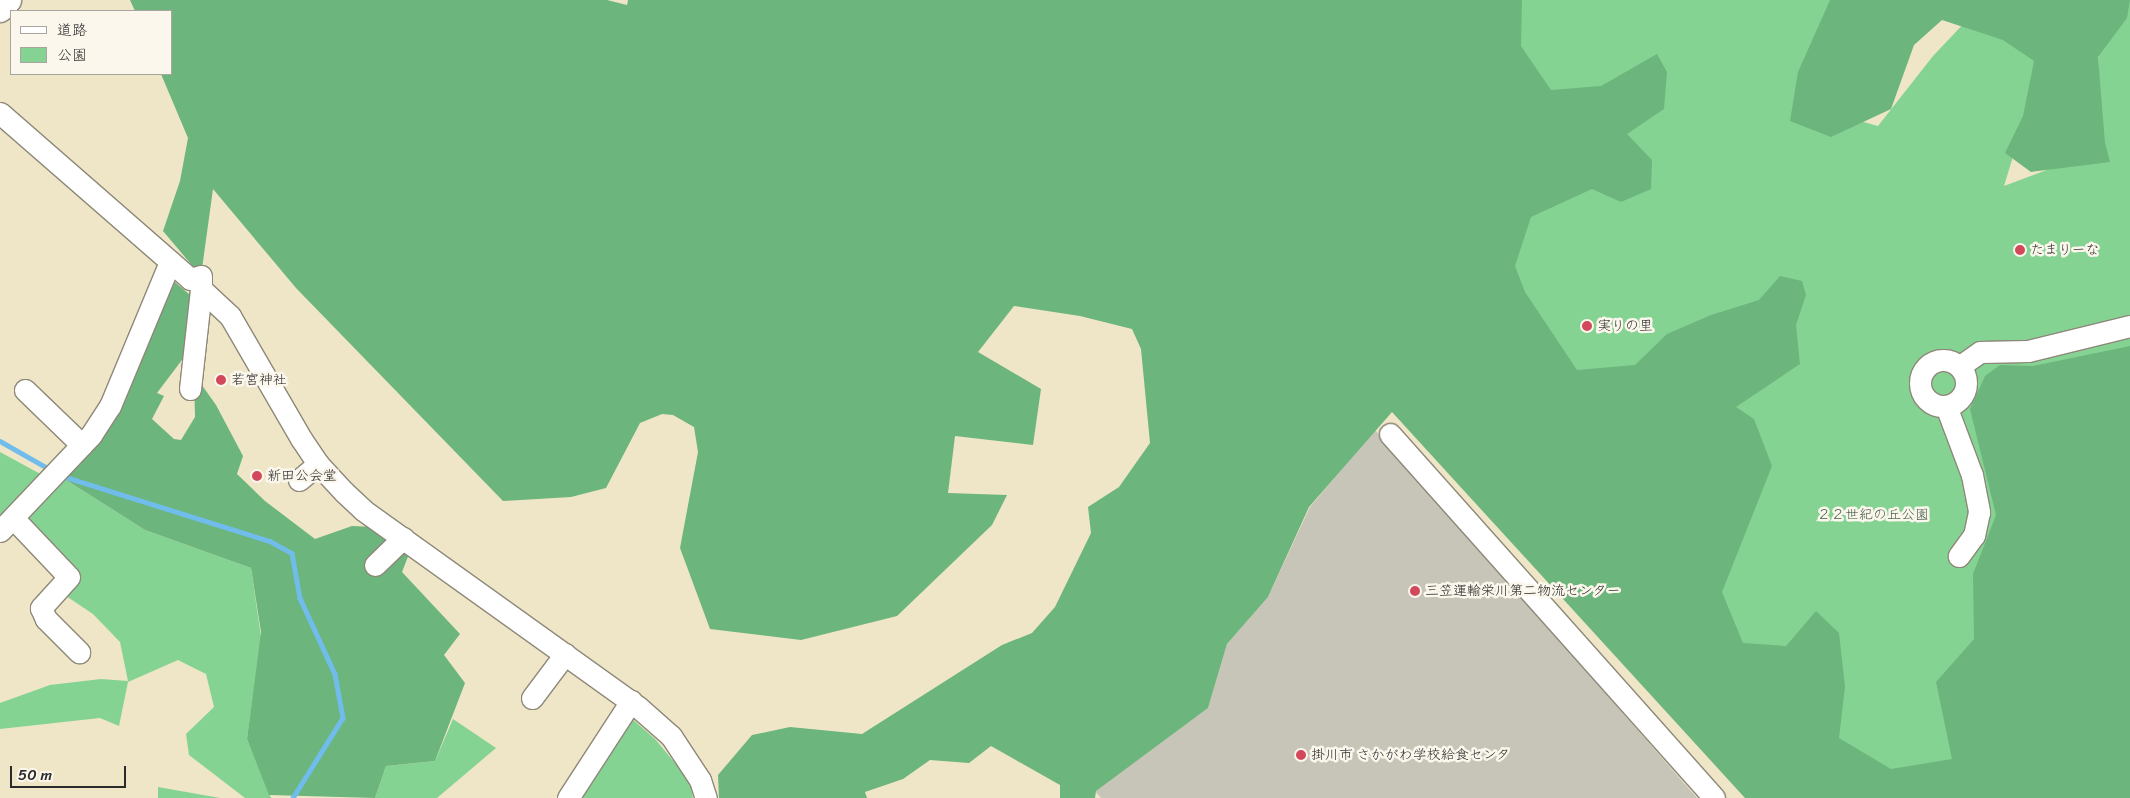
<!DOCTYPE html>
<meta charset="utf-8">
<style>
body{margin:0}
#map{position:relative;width:2130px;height:798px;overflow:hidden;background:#efe5c7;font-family:Sriracha,"Klee One",sans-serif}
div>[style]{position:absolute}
.industrial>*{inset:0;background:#c7c4b8}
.green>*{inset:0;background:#85d393}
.forest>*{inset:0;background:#6cb57d}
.stream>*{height:4.5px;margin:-2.25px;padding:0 2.25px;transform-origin:2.25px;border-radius:2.25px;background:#70bcea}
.roads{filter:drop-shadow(1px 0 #8d8879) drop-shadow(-1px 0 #8d8879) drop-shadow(0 1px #8d8879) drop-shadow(0 -1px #8d8879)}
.minor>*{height:21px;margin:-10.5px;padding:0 10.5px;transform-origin:10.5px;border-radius:10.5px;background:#fff}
.minor>.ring{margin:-10.5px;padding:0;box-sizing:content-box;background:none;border:21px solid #fff;border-radius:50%}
.major>*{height:26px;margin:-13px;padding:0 13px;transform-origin:13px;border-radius:13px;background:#fff}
.dots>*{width:14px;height:14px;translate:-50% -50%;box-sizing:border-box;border:2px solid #fbf7ec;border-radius:50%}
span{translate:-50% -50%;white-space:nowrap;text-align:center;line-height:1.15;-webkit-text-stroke:5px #fbf7ec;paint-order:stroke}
.poi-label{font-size:14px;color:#2b2b2b}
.left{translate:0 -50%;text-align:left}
.park-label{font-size:14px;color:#465d4a}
.legend{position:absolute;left:10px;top:10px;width:162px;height:65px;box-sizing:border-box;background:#fbf7ec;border:1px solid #a8a59f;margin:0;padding:6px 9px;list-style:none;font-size:15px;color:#2b2b2b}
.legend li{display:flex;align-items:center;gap:10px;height:25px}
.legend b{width:25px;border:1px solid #a8a59f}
.scale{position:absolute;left:10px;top:766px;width:116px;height:22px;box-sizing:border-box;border:2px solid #2b2b2b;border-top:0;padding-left:6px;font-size:15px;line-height:18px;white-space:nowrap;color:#2b2b2b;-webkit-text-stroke:4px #fbf7ec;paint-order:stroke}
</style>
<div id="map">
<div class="industrial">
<div style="clip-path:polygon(1375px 430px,1697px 798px,1101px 798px,1095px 791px,1208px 708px,1227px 644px,1268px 597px,1310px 507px)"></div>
</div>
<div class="green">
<div style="clip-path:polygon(1499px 0,1862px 0,1813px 108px,1878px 126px,1933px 56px,1969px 18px,2046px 48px,2004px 186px,2097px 151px,2099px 0,2130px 0,2130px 382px,2030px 528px,1971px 783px,1887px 798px,1719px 661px,1659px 376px,1559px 388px,1489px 268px,1527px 107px)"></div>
<div style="clip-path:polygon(0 452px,46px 477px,0 523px)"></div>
<div style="clip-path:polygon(63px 478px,145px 530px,251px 568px,261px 637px,247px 739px,271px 798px,245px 798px,189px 755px,186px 734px,214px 707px,206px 674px,178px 660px,128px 682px,119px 726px,100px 718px,0 729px,0 703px,50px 685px,101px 679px,128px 681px,120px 642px,93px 614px,57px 590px,69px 577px,14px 520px)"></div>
<div style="clip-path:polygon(630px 717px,655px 739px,690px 781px,693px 798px,576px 798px)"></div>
<div style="clip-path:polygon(453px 719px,496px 748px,437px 798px,375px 798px,386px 766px,435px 761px)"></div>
<div style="clip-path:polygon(158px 787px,220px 798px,158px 798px)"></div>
</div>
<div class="forest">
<div style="clip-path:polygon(130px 0,607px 0,627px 5px,628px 0,1522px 0,1521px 46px,1551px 90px,1601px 86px,1657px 54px,1667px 72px,1664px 109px,1627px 134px,1652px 160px,1651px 189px,1621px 202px,1592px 189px,1531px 217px,1515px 266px,1525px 292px,1577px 370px,1635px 365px,1667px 334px,1711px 315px,1759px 300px,1780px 276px,1802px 281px,1806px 295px,1796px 325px,1800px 364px,1736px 407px,1754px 419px,1772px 466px,1722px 592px,1743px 643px,1786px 646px,1816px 611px,1839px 633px,1845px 687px,1839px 738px,1891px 769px,1952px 759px,1936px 682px,1974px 639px,1973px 574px,1996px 515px,1970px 409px,1985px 376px,2000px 365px,2033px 366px,2130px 346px,2130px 798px,1745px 798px,1392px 412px,1309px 507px,1268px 597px,1227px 644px,1208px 708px,1096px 791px,1095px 798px,1060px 798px,1060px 785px,991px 746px,969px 763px,930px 760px,903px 779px,865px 792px,867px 798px,719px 798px,718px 775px,752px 735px,790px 727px,862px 734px,1002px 645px,1032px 633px,1055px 607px,1091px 533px,1088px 507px,1119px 487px,1150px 443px,1141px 349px,1132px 329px,1080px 316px,1014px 306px,978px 352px,1041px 389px,1033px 445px,955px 436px,948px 493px,1007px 495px,992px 525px,897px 616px,801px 640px,710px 629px,680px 548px,698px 452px,694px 427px,673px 415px,662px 414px,640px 423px,606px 488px,571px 497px,503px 501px,296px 288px,213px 189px,201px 276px,163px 231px,180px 181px,188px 138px,161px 74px,171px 74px,171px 11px,135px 11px)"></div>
<div style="clip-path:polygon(1830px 0,2130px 0,2127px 18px,2098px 57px,2105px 143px,2110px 162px,2031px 172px,2005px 153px,2023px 116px,2034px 61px,2003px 40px,1942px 20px,1914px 45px,1891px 109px,1831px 137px,1790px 121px,1798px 72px)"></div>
<div style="clip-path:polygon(170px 278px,196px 300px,191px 348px,157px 393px,164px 396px,152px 419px,174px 439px,181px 440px,195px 417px,194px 374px,216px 405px,243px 456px,237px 474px,265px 501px,315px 539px,352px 526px,375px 527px,409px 554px,402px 572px,460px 634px,444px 655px,465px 683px,435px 761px,386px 766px,375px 798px,269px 795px,247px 739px,261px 632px,251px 568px,145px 530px,63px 478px)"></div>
</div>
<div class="stream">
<div style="left:0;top:441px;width:59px;rotate:29.6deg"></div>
<div style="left:59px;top:475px;width:221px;rotate:17.4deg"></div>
<div style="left:270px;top:541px;width:25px;rotate:29deg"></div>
<div style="left:292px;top:553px;width:46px;rotate:79.9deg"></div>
<div style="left:300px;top:598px;width:84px;rotate:65.3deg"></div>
<div style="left:335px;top:674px;width:45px;rotate:79.7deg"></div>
<div style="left:343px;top:718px;width:94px;rotate:122deg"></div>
</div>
<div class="roads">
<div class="minor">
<div style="left:0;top:113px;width:252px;rotate:41.1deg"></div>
<div style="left:190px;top:279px;width:11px;rotate:-15deg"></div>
<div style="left:201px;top:276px;width:13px;rotate:90deg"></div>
<div style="left:201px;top:289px;width:40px;rotate:43deg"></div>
<div style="left:230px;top:316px;width:143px;rotate:59.9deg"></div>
<div style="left:302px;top:440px;width:29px;rotate:56deg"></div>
<div style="left:318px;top:464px;width:38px;rotate:47deg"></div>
<div style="left:344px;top:492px;width:26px;rotate:43deg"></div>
<div style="left:363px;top:510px;width:338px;rotate:35.6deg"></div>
<div style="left:638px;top:707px;width:44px;rotate:41.3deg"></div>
<div style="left:671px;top:736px;width:53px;rotate:56.6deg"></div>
<div style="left:700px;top:780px;width:19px;rotate:72deg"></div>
<div class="ring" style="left:1920px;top:360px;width:25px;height:25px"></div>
<div style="left:1960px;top:366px;width:24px;rotate:-35deg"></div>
<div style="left:1980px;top:352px;width:48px;rotate:-1.2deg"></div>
<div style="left:2028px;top:351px;width:105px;rotate:-13.8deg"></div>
<div style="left:190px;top:389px;width:101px;rotate:-83.7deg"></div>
<div style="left:25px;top:390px;width:79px;rotate:44deg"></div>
<div style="left:1946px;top:406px;width:74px;rotate:69.4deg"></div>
<div style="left:1972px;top:475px;width:38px;rotate:79deg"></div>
<div style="left:1979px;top:512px;width:24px;rotate:102deg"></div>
<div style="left:1974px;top:535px;width:26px;rotate:126deg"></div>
<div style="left:1390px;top:434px;width:487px;rotate:48.3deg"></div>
<div style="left:299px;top:480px;width:25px;rotate:-40deg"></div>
<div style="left:13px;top:518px;width:81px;rotate:46.5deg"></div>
<div style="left:69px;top:577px;width:42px;rotate:132.1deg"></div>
<div style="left:41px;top:608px;width:12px;rotate:66deg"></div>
<div style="left:46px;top:619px;width:47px;rotate:45deg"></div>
<div style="left:0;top:531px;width:132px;rotate:-46.5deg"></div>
<div style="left:91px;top:435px;width:35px;rotate:-57deg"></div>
<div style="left:110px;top:406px;width:156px;rotate:-67.4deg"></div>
<div style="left:375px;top:565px;width:39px;rotate:-44deg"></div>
<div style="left:532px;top:698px;width:55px;rotate:-53.1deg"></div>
<div style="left:568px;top:798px;width:116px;rotate:-57deg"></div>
</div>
<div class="major">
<div style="left:0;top:9px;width:12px;rotate:-48deg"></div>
</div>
</div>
<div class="dots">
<div style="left:2020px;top:250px;background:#d1495b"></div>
<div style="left:1587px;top:326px;background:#d1495b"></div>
<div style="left:221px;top:380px;background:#d1495b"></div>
<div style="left:257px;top:476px;background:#d1495b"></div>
<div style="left:1415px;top:591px;background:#d1495b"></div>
<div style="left:1301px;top:755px;background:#d1495b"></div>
</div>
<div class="poi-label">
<span class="left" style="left:2030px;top:250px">たまりーな</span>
<span class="left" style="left:1597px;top:326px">実りの里</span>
<span class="left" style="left:231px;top:380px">若宮神社</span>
<span class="left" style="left:267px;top:476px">新田公会堂</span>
<span class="left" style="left:1425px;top:591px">三笠運輸栄川第二物流センター</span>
<span class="left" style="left:1311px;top:755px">掛川市 さかがわ学校給食センタ</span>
</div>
<div class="park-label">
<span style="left:1873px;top:515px">２２世紀の丘公園</span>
</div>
<ul class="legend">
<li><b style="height:6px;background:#fff"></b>道路</li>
<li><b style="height:14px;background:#85d393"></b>公園</li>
</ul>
<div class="scale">50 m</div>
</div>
